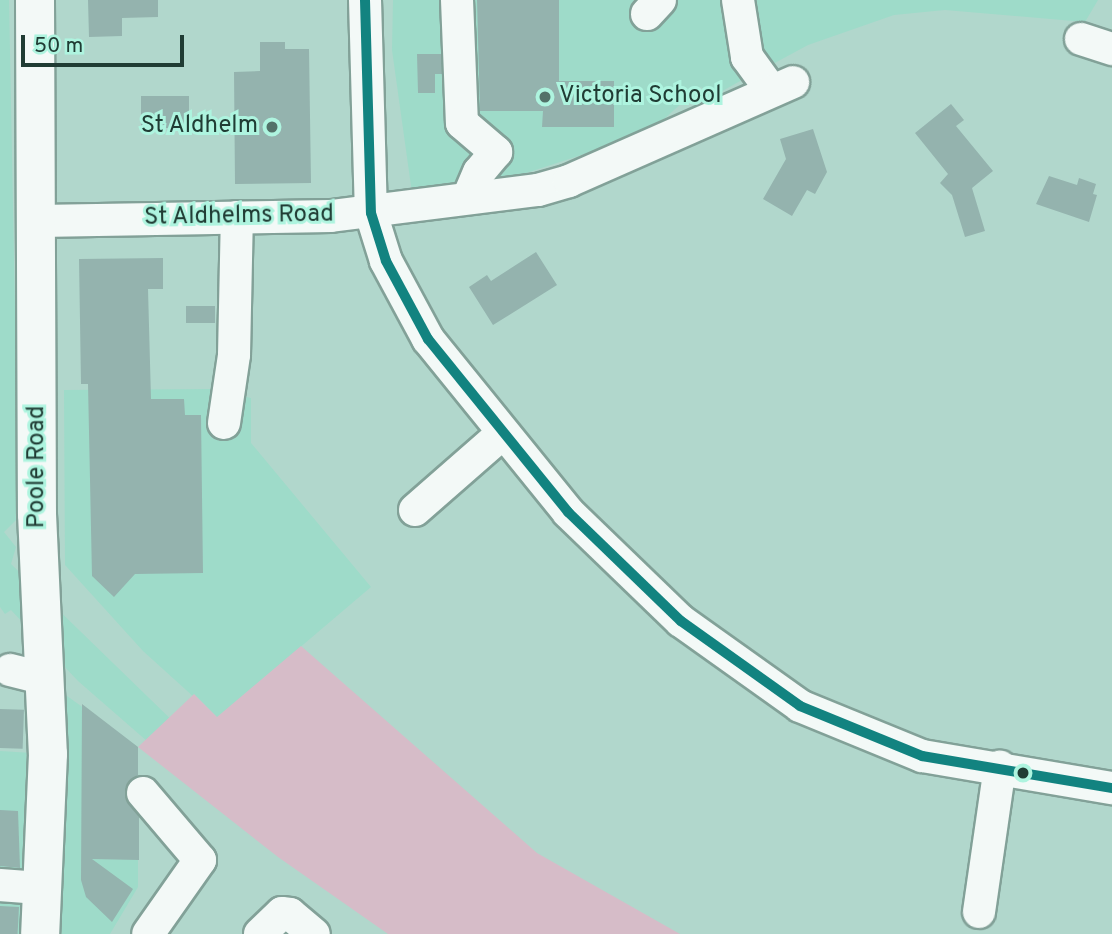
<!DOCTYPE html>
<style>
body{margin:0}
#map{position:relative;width:1112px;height:934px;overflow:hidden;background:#b1d7cc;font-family:Overpass,sans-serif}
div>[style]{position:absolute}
.built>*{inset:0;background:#9edbc9}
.green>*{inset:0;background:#d6bcc8}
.building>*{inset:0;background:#94b3ae;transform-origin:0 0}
.roads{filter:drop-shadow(2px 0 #82a198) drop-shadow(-2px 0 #82a198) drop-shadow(0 2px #82a198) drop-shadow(0 -2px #82a198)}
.minor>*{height:32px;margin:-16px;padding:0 16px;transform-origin:16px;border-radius:16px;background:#f3f9f7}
.highway>*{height:38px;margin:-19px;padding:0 19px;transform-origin:19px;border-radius:19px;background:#f3f9f7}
.bus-1>*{height:10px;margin:-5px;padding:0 5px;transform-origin:5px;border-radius:5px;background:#128380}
.dots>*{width:19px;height:19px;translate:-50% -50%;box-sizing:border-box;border:4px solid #aef4df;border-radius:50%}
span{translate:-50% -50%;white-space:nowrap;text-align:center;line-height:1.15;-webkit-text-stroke:6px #aef4df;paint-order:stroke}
.poi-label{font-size:24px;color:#203c34}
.left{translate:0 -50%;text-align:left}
.right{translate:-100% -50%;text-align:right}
.street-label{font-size:24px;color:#203c34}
.scale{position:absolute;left:21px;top:35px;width:163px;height:32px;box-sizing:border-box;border:4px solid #203c34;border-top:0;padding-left:9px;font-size:21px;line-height:24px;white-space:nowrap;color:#203c34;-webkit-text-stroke:5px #aef4df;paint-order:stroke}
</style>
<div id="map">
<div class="built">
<div style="clip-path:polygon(0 0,9px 0,19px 517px,4px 532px,16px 547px,11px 564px,183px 731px,171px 762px,78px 681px,11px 610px,5px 614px,0 607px)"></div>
<div style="clip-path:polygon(393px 0,1098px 0,1085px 22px,945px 10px,894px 15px,808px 45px,771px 65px,736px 63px,742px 80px,717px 94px,700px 87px,664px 119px,621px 142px,487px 186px,478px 172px,454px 186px,412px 193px,392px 50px)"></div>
<div style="clip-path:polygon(210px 389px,251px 398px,251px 443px,371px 587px,217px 718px,143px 651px,65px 565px,64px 390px)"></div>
<div style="clip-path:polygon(42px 678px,138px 747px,138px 887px,110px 934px,0 934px,0 751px,48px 754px)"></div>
</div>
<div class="green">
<div style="clip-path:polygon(301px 646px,537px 853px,680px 934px,388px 934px,278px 857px,138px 747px,194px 694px,217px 717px)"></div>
</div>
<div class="building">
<div style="clip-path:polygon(88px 0,158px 0,158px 17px,122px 18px,122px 36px,89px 37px)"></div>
<div style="clip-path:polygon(477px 0,559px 0,559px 81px,614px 81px,614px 127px,542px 127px,543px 111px,480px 111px)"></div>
<div style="clip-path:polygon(260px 42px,285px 42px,285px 49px,309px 49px,311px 183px,235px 184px,234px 72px,260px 71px)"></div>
<div style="clip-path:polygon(417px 54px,441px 54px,442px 74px,435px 74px,435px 93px,418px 93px)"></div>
<div style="left:141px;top:96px;width:48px;height:32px"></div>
<div style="clip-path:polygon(951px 104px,964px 120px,956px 126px,993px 171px,972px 188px,985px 231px,965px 237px,952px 195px,940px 183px,948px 174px,915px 133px)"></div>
<div style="clip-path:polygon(813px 129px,827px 172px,815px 194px,807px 190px,792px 216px,763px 199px,786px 159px,780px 139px)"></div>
<div style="clip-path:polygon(1049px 176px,1077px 185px,1079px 178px,1096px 184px,1093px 194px,1097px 195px,1089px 222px,1036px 204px)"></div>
<div style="clip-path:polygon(536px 252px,557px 285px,493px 325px,469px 287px,487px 275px,491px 281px)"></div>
<div style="clip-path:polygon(163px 258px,163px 289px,148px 289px,151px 399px,184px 399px,185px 415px,201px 415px,203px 573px,135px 574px,114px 597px,92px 576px,88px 384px,81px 384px,79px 259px)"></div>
<div style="left:186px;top:306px;width:29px;height:17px"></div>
<div style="clip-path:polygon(82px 704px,138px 747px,138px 775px,126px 786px,125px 796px,139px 817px,139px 860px,92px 859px,133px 889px,112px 922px,86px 897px,81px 880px)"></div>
<div style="left:0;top:709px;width:24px;height:39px;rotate:2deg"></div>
<div style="clip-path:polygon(0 810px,18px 811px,20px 868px,0 866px)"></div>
<div style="left:0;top:906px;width:19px;height:28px;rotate:3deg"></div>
</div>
<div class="roads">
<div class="minor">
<div style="left:365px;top:0;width:213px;rotate:88.4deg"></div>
<div style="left:371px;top:213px;width:50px;rotate:72.6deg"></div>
<div style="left:386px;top:261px;width:89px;rotate:61.7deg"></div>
<div style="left:428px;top:339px;width:223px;rotate:51deg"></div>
<div style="left:568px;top:512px;width:157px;rotate:44deg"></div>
<div style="left:681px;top:621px;width:146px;rotate:35.5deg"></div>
<div style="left:800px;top:706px;width:132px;rotate:22.3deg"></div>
<div style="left:922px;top:756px;width:193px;rotate:9.6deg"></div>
<div style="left:457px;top:0;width:123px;rotate:87.7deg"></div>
<div style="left:462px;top:123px;width:45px;rotate:40.5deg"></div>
<div style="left:496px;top:152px;width:26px;rotate:130deg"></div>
<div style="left:479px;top:172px;width:28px;rotate:113deg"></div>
<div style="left:738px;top:0;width:58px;rotate:81deg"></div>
<div style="left:747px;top:57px;width:41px;rotate:54deg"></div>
<div style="left:647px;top:14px;width:19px;rotate:-47deg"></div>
<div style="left:1081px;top:39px;width:33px;rotate:18deg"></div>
<div style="left:39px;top:221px;width:292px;rotate:-1deg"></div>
<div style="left:331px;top:216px;width:209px;rotate:-7.2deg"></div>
<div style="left:538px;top:190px;width:32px;rotate:-16deg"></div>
<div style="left:569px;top:181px;width:245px;rotate:-23.8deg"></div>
<div style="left:224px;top:423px;width:69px;rotate:-81.6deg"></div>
<div style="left:234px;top:355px;width:138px;rotate:-88.8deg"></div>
<div style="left:415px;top:510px;width:117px;rotate:-41.2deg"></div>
<div style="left:10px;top:670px;width:33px;rotate:14deg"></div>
<div style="left:143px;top:793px;width:88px;rotate:49.6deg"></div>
<div style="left:200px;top:860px;width:90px;rotate:125.1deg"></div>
<div style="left:0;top:885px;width:40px;rotate:4.3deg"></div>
<div style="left:979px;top:912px;width:147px;rotate:-81.8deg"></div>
<div style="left:260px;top:934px;width:30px;rotate:-44deg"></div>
<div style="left:282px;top:913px;width:8px;rotate:7deg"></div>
<div style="left:290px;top:914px;width:31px;rotate:40deg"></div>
</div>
<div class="highway">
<div style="left:35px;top:0;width:514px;rotate:89.78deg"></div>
<div style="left:37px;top:514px;width:240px;rotate:87.4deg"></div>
<div style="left:48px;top:754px;width:180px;rotate:92.5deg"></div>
</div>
</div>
<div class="bus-1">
<div style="left:365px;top:0;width:213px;rotate:88.4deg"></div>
<div style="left:371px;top:213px;width:50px;rotate:72.6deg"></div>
<div style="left:386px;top:261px;width:89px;rotate:61.7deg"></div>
<div style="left:428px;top:339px;width:223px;rotate:51deg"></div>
<div style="left:568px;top:512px;width:157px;rotate:44deg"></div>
<div style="left:681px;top:621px;width:146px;rotate:35.5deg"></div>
<div style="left:800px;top:706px;width:132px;rotate:22.3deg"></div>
<div style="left:922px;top:756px;width:193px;rotate:9.6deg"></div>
</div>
<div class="dots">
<div style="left:545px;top:97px;background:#537269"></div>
<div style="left:272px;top:127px;background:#537269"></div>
<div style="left:1023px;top:773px;background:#203c34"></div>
</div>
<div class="poi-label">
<span class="left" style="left:559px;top:97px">Victoria School</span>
<span class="right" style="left:258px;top:127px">St Aldhelm</span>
</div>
<div class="street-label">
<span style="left:239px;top:217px;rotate:-1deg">St Aldhelms Road</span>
<span style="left:38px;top:467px;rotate:-90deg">Poole Road</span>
</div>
<div class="scale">50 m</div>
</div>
